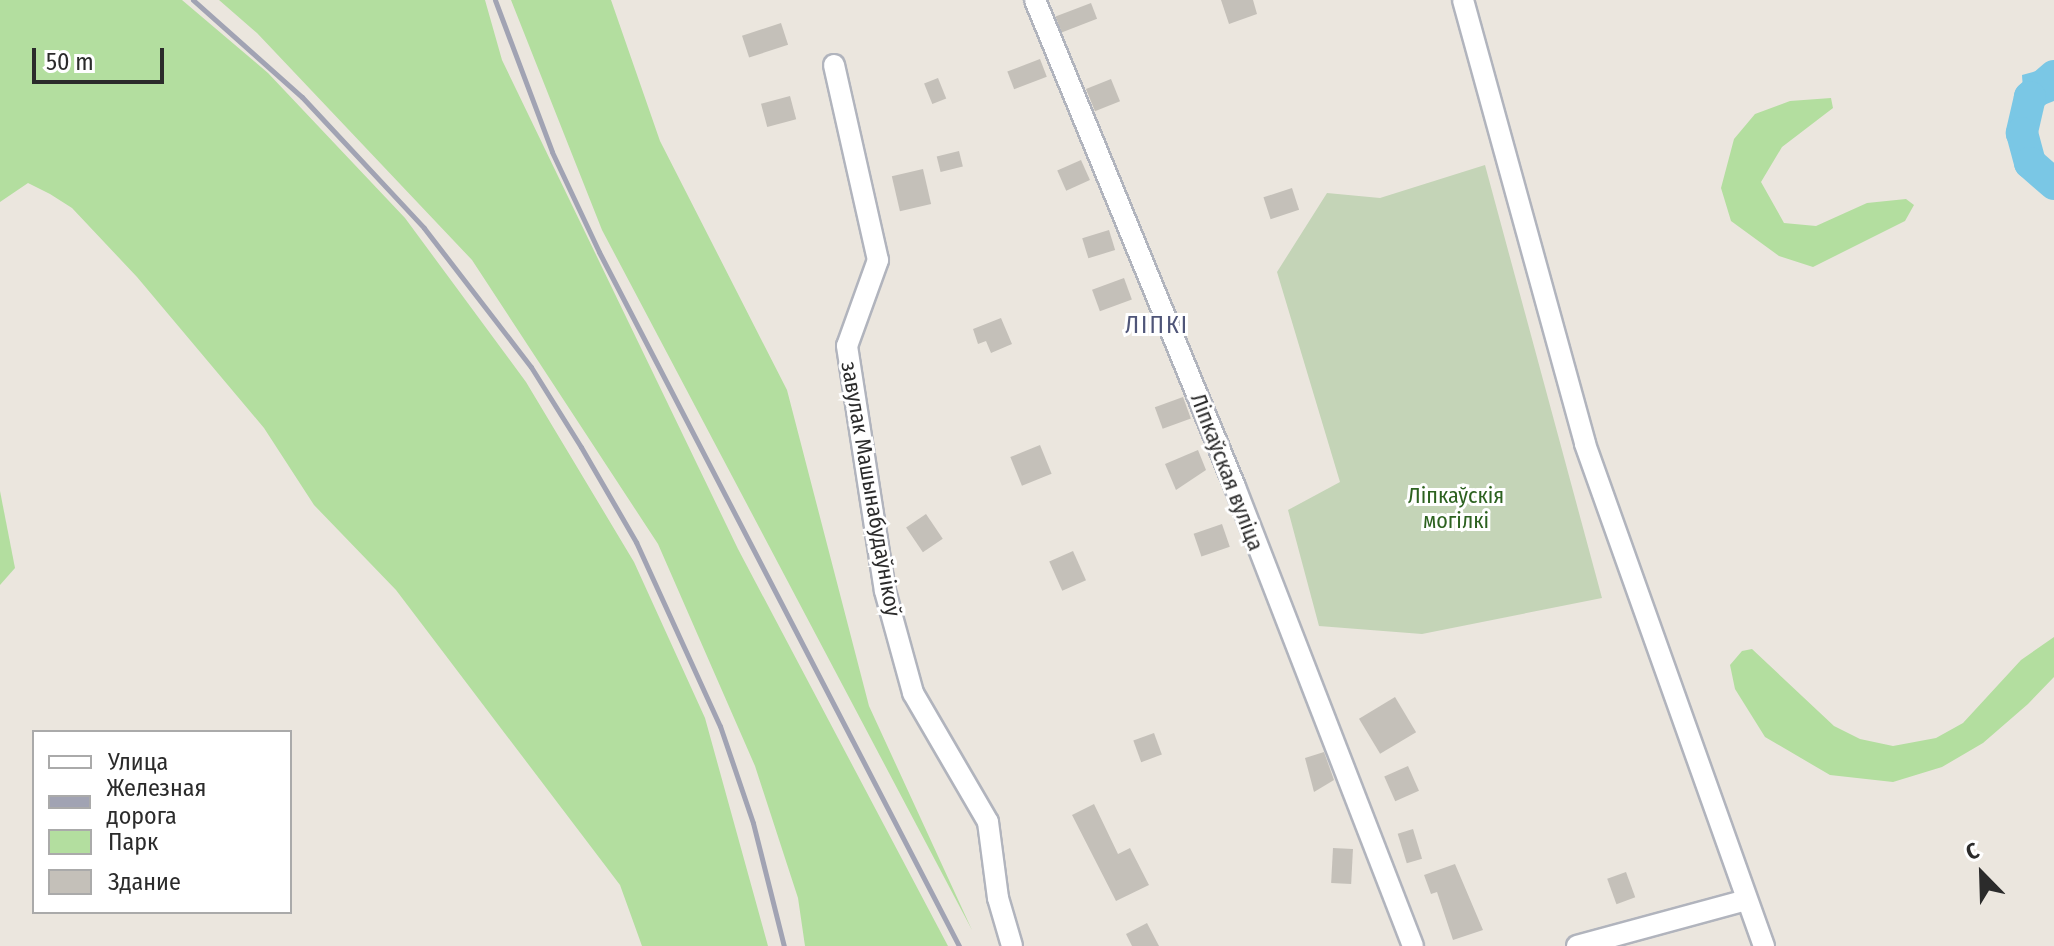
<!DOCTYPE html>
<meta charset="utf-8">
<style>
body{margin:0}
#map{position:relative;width:2054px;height:946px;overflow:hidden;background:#ebe6de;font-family:"Fira Sans Condensed",sans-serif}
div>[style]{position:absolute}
.green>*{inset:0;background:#b3de9f}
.cemetery>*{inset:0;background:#c4d4b7}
.water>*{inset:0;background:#7ac7e5}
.river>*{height:32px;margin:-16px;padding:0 16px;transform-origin:16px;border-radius:16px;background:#7ac7e5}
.building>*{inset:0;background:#c4c0b9;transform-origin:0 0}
.roads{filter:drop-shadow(2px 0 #b1b4bd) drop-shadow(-2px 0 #b1b4bd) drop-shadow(0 2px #b1b4bd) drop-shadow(0 -2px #b1b4bd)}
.street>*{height:20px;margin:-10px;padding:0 10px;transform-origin:10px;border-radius:10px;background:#fff}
.rail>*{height:5px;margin:-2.5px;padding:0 2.5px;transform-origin:2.5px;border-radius:2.5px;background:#a1a3b3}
span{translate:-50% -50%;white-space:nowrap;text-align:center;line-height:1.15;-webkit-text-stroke:6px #fff;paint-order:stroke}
.street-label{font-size:22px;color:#2b2b2b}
.park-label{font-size:22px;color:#2d6220}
.neighbourhood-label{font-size:24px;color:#4f5578;letter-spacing:2px}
.legend{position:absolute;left:32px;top:730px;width:260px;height:184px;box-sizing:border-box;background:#fff;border:2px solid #aaa;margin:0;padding:10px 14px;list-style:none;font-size:24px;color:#2b2b2b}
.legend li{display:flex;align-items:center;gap:16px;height:40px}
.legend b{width:40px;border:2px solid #aaa}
.north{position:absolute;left:1942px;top:834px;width:80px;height:80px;-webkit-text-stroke:6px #fff;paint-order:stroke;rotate:337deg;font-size:22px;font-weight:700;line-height:32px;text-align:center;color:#2b2b2b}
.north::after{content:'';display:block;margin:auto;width:28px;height:36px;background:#2b2b2b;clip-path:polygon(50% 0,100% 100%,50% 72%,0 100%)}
.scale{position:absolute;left:32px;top:48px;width:132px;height:36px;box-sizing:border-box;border:4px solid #2b2b2b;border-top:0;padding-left:10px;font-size:24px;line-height:28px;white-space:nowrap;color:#2b2b2b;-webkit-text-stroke:6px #fff;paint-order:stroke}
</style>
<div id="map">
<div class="green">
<div style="clip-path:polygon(0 0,182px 0,268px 73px,405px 218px,526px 382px,634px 562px,705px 718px,768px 946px,642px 946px,620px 885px,396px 590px,314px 505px,264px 428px,137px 277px,72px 208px,50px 194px,28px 183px,0 202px)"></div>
<div style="clip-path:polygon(219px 0,485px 0,502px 60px,738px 549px,948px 946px,805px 946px,798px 898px,755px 766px,658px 544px,472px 260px,257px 33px)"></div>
<div style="clip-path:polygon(511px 0,611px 0,660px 141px,787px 390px,869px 706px,972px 930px,602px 230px)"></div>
<div style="clip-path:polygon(1831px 98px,1833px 108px,1782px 147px,1761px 182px,1784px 223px,1816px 226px,1867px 203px,1906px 199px,1914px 205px,1905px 221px,1813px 267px,1779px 256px,1731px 221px,1721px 188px,1734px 139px,1755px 114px,1790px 101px)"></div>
<div style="clip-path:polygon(0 491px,15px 568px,0 585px)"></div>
<div style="clip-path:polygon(2054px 637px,2054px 677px,2028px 704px,1983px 743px,1942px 767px,1893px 782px,1830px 775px,1765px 737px,1735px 689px,1730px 665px,1742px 651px,1752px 649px,1834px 726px,1860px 739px,1893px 746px,1936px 738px,1963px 723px,2021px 660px)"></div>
</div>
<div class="cemetery">
<div style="clip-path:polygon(1485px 165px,1602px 598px,1422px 634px,1319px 626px,1288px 510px,1340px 482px,1277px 272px,1327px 193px,1380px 198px)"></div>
</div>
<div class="water">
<div style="clip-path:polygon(2054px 66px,2054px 101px,2036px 108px,2024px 104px,2022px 75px)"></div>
</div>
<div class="river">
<div style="left:2054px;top:76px;width:32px;rotate:139deg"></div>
<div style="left:2030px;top:97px;width:37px;rotate:103deg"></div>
<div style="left:2022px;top:133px;width:31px;rotate:75deg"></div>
<div style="left:2030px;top:163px;width:32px;rotate:41deg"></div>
</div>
<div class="building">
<div style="clip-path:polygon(1221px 0,1253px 0,1257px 14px,1229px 24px)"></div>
<div style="left:1091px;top:3px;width:17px;height:38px;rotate:69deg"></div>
<div style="left:781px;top:23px;width:23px;height:41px;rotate:72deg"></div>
<div style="left:1040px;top:59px;width:19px;height:35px;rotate:69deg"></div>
<div style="left:938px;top:78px;width:22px;height:15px;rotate:68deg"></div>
<div style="left:1111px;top:79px;width:24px;height:27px;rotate:68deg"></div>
<div style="left:790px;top:96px;width:24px;height:30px;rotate:75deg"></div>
<div style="left:959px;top:151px;width:16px;height:23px;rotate:76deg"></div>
<div style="left:1081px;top:160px;width:22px;height:26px;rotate:66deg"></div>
<div style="left:923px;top:169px;width:36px;height:32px;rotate:77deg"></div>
<div style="left:1292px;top:188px;width:23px;height:30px;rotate:72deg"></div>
<div style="left:1109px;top:230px;width:21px;height:28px;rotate:73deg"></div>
<div style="left:1124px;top:278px;width:23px;height:34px;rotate:70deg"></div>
<div style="clip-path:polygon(1001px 318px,1012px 344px,991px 353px,986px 341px,978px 344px,973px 329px)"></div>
<div style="left:1183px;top:397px;width:23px;height:30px;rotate:70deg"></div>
<div style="left:1040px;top:445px;width:31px;height:32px;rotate:68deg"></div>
<div style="clip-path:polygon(1198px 450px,1206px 470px,1176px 490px,1165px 464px)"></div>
<div style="left:926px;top:514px;width:30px;height:24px;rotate:56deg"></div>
<div style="left:1222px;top:524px;width:24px;height:30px;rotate:71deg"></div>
<div style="left:1073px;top:551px;width:32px;height:26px;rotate:66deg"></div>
<div style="left:1395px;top:697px;width:41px;height:42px;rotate:59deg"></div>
<div style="left:1154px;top:733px;width:23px;height:22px;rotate:70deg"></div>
<div style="clip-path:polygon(1324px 752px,1334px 780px,1314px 792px,1305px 758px)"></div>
<div style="left:1408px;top:766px;width:27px;height:26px;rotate:66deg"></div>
<div style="clip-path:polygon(1094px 804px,1118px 854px,1130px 848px,1149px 885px,1116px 901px,1072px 815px)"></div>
<div style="left:1413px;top:829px;width:31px;height:16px;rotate:73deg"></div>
<div style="left:1333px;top:848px;width:20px;height:35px;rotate:3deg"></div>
<div style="clip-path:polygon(1455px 864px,1483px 930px,1453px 940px,1437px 892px,1431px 894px,1424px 875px)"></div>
<div style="left:1626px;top:872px;width:27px;height:20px;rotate:70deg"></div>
<div style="clip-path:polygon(1147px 923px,1159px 946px,1132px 946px,1126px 934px)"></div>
</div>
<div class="roads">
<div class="street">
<div style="left:1035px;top:0;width:526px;rotate:67.67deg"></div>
<div style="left:1235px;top:487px;width:492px;rotate:68.8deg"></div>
<div style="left:1463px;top:0;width:460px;rotate:74.6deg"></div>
<div style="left:1585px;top:444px;width:533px;rotate:70.38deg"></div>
<div style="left:834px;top:65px;width:200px;rotate:77.3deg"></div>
<div style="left:878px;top:260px;width:91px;rotate:109.8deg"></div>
<div style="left:847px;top:346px;width:248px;rotate:81.2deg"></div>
<div style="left:885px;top:591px;width:106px;rotate:74.6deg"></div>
<div style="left:913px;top:693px;width:149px;rotate:59.8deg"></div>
<div style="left:988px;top:822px;width:77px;rotate:82.5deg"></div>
<div style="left:998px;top:898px;width:50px;rotate:73.7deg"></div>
<div style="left:1577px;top:946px;width:175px;rotate:-15.2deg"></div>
</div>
</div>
<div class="rail">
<div style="left:193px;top:0;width:146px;rotate:41.7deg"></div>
<div style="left:302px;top:97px;width:179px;rotate:47deg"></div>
<div style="left:424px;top:228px;width:175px;rotate:52.4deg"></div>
<div style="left:531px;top:367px;width:94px;rotate:58deg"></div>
<div style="left:581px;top:447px;width:110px;rotate:59.9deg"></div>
<div style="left:636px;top:542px;width:202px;rotate:65.5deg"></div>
<div style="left:720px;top:726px;width:102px;rotate:71.2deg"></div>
<div style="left:753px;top:823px;width:127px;rotate:75.9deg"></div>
<div style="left:495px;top:0;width:162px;rotate:69.4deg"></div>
<div style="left:552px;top:152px;width:110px;rotate:64.8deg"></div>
<div style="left:599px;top:252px;width:782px;rotate:62.58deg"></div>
</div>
<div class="street-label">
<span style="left:1227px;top:472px;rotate:69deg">Ліпкаўская вуліца</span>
<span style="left:871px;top:489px;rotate:80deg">завулак Машынабудаўнікоў</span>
</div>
<div class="park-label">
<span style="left:1456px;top:508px">Ліпкаўскія<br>могілкі</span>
</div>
<div class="neighbourhood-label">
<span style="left:1157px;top:326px">ЛІПКІ</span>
</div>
<ul class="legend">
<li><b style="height:10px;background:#fff"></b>Улица</li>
<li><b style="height:10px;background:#a1a3b3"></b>Железная дорога</li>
<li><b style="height:22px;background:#b3de9f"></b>Парк</li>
<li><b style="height:22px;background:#c4c0b9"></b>Здание</li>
</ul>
<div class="north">С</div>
<div class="scale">50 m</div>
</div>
